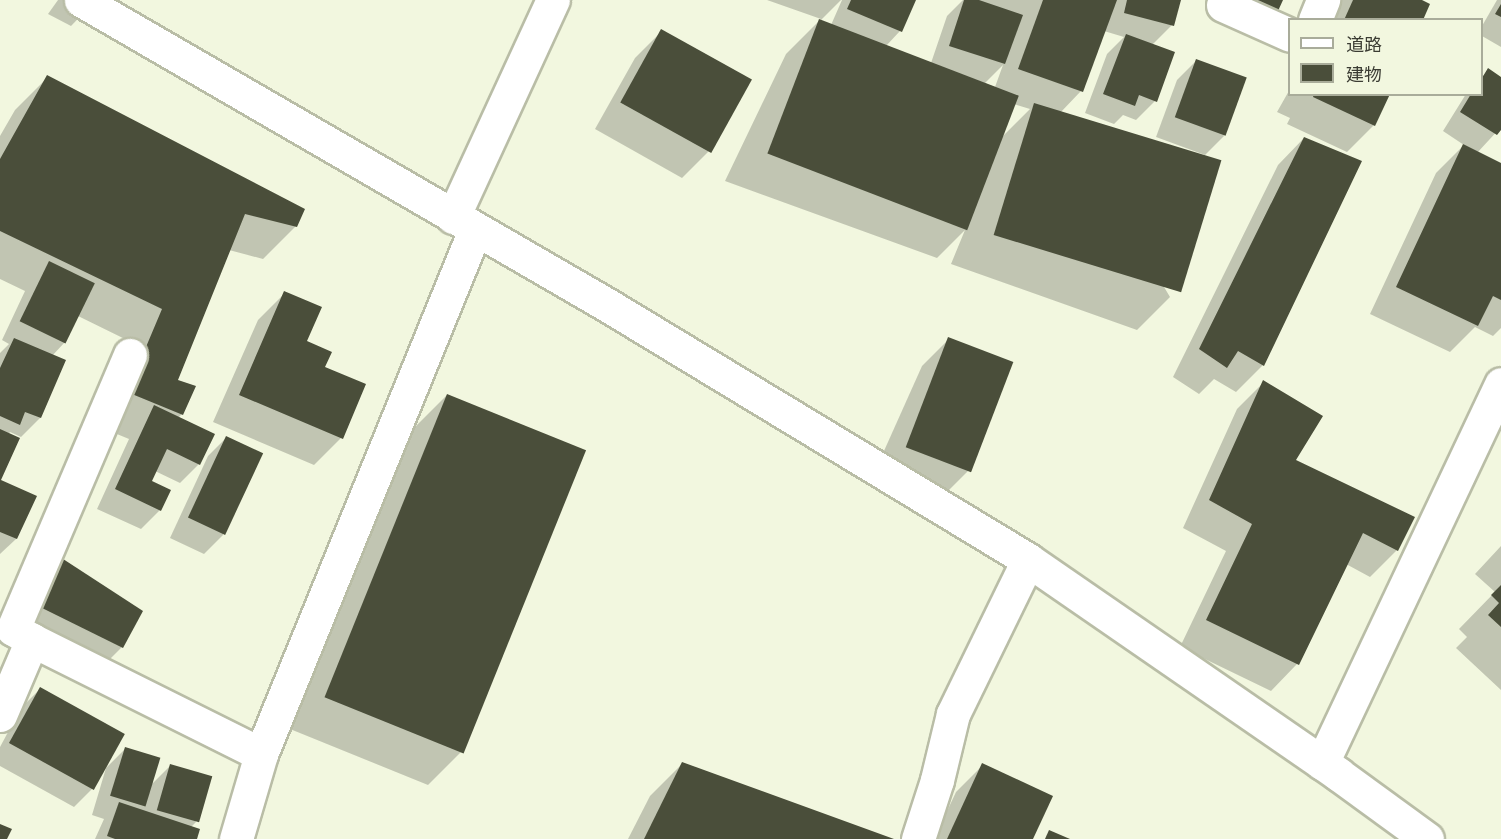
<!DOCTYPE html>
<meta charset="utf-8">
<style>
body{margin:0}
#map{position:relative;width:1501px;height:839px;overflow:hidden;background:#f2f7df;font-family:Georgia,"Noto Sans JP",serif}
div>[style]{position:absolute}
.shadow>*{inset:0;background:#0003}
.building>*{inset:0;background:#4a4e3a;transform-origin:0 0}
.roads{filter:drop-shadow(2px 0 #b9bda6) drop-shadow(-2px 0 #b9bda6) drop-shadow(0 2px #b9bda6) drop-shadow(0 -2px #b9bda6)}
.street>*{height:33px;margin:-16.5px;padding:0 16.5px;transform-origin:16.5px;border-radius:16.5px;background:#fff}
.secondary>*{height:33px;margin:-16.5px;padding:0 16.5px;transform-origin:16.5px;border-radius:16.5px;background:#fff}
span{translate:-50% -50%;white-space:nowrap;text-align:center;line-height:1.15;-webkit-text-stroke:6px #f2f7df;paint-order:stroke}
.legend{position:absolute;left:1288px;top:18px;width:195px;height:78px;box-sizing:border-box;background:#f2f7df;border:2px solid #a9ac9a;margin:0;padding:8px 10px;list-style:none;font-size:18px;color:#3b3c33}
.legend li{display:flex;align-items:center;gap:12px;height:30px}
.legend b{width:30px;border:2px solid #a9ac9a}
</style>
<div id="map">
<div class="shadow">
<div style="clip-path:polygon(58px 0,96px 0,71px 26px,48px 14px)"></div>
<div style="clip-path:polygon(evenodd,767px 0,841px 0,820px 21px,831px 25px,842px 0,914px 0,900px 31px,886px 46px,931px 63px,947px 16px,963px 0,1179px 0,1172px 25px,1152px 45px,1155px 101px,1136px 120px,1123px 115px,1114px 124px,1085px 113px,1107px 54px,1124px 37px,1104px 31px,1081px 91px,1060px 113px,1170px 297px,1137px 330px,951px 264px,965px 230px,937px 258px,725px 181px,786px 54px,821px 19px,767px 0,1003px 65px,995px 87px,985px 83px,1003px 65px,767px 0,1014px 104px,1030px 109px,1002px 137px,1014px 104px)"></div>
<div style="clip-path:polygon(1341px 0,1418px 0,1422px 20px,1330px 20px)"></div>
<div style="clip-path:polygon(1497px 0,1501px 0,1501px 47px,1482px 36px,1482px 26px)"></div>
<div style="clip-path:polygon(662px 31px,709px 151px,682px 178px,595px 129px,635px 58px)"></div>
<div style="clip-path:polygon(1196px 61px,1224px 136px,1205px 155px,1156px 137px,1177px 80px)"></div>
<div style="clip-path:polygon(1488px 70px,1501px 78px,1501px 127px,1477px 153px,1501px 165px,1501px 328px,1493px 336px,1475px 327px,1450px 352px,1370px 314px,1436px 173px,1464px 145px,1443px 131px,1466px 94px,1482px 94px,1482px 77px)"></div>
<div style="clip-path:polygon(48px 77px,296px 226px,263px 259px,229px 250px,176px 381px,182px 414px,178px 418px,199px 464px,180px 483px,155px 471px,150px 482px,160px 510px,141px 529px,97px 509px,129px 439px,95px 425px,131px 342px,78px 316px,65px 342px,52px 356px,64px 361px,40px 418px,21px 437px,10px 432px,8px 435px,0 479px,0 353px,9px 344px,2px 340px,25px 291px,0 279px,0 136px,15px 110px)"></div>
<div style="clip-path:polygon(1290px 89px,1290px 94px,1388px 94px,1374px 125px,1347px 152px,1287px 124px,1290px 118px,1277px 112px)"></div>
<div style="clip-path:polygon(1304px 138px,1263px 365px,1236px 392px,1214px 379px,1199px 394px,1173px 377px,1278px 165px)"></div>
<div style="clip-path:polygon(285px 293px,305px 342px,324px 367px,364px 385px,341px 438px,314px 465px,213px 422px,258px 320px)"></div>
<div style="clip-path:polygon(949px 339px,971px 468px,944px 495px,875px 471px,922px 366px)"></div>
<div style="clip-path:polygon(1264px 382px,1294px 461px,1397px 550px,1370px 577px,1346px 564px,1297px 664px,1271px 691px,1180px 647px,1226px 551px,1183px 528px,1237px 409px)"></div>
<div style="clip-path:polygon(447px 395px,461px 752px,428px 785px,290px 729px,414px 428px)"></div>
<div style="clip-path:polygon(227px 437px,223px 535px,204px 554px,170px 538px,208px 456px)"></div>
<div style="clip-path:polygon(0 481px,35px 497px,16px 539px,0 554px)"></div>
<div style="clip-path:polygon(1501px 546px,1501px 690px,1456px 648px,1467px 637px,1459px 629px,1495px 592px,1475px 574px)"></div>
<div style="clip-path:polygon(41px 577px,122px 647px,103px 666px,20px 625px)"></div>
<div style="clip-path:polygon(40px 689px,93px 788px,74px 807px,0 766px,0 747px,21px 708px)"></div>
<div style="clip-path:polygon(125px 749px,149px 787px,171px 765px,196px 822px,190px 828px,195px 839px,95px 839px,104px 819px,92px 815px,106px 768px)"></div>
<div style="clip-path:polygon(683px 763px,891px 839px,628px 839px,650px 796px)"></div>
<div style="clip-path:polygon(983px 765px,1031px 839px,934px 839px,956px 792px)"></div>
</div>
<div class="building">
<div style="clip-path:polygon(851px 0,916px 0,902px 32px,847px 9px)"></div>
<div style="clip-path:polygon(964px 0,979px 0,1023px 15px,1005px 64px,949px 46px)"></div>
<div style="clip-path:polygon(1043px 0,1117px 0,1083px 92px,1018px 69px)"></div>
<div style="clip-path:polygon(1127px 0,1181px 0,1174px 26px,1124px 13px)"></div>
<div style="clip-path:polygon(1253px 0,1283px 0,1278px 11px)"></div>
<div style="clip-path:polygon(1353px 0,1422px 0,1430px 4px,1423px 20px,1344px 20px)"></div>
<div style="clip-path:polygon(1501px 4px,1501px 17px,1495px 14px)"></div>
<div style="left:819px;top:19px;width:214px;height:144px;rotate:21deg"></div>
<div style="left:661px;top:29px;width:104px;height:84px;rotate:29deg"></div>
<div style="clip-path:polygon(1126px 34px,1175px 52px,1157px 102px,1139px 95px,1135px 106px,1103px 94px)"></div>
<div style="left:1196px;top:59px;width:54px;height:62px;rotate:20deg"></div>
<div style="clip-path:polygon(1488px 68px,1501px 77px,1501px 130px,1497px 135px,1460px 112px,1471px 94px,1482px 94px,1482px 78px)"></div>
<div style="clip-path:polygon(47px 75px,305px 209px,297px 227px,245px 214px,178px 380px,196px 386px,183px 415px,127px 392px,162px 309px,0 231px,0 159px)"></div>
<div style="clip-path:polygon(1314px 94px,1390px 94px,1375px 126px,1313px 97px)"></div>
<div style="left:1034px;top:103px;width:196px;height:138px;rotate:17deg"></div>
<div style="clip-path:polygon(1304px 137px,1362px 161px,1264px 366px,1238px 351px,1227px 368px,1199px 349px)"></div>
<div style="clip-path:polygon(1463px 144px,1501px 163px,1501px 300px,1493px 296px,1478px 326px,1396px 287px)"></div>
<div style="left:49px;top:261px;width:51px;height:67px;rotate:26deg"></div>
<div style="clip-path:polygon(284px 291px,322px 307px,307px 341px,332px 352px,325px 367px,366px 384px,343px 439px,239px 395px)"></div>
<div style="left:948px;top:337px;width:70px;height:118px;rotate:21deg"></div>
<div style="clip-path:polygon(14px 338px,66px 360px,41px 418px,25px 412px,20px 425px,0 416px,0 368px)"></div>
<div style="clip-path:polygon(1263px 380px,1323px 416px,1296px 460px,1415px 517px,1398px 551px,1363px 533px,1299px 665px,1206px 620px,1252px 524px,1209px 500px)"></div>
<div style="left:447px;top:394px;width:150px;height:327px;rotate:22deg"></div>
<div style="clip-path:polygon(154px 405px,215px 434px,200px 465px,167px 449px,152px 481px,171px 490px,161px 511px,115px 489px)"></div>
<div style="clip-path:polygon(0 429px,20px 438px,1px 480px,37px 496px,17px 539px,0 532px)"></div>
<div style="left:226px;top:436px;width:41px;height:90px;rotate:25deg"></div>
<div style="clip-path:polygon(60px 557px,143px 611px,123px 648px,38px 606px)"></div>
<div style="clip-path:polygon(1501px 585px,1501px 627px,1488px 615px,1499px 603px,1491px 595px)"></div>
<div style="left:40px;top:687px;width:97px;height:64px;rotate:29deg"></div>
<div style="left:125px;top:747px;width:37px;height:51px;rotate:17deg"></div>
<div style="clip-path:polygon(682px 762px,894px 839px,644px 839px)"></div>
<div style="clip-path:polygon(982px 763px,1053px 796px,1033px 839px,947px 839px)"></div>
<div style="left:170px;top:764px;width:44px;height:48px;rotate:16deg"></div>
<div style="clip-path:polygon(119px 802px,200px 829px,197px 839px,115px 839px,107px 836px)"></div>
<div style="clip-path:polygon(0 824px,12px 829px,7px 839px,0 839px)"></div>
<div style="clip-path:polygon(1049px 830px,1070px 839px,1045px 839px)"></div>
</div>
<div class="roads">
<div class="street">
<div style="left:1223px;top:5px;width:73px;rotate:24.1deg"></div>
<div style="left:1315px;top:20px;width:22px;rotate:-68deg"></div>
<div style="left:453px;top:217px;width:239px;rotate:-65.3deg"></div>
<div style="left:13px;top:629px;width:298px;rotate:-66.9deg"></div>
<div style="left:32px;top:640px;width:256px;rotate:26.5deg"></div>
<div style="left:0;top:715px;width:82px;rotate:-66.9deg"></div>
<div style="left:32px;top:640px;width:22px;rotate:-150deg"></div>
<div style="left:1322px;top:763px;width:419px;rotate:-64.7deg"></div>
<div style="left:236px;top:839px;width:89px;rotate:-73.6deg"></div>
<div style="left:261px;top:754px;width:566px;rotate:-67.79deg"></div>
<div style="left:918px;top:839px;width:62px;rotate:-72.1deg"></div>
<div style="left:937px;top:780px;width:68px;rotate:-76.4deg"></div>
<div style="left:953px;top:714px;width:171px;rotate:-64deg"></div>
</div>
<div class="secondary">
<div style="left:81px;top:0;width:610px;rotate:30.09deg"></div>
<div style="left:609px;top:306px;width:490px;rotate:31.2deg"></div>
<div style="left:1028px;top:560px;width:377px;rotate:34.6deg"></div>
<div style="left:1338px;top:774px;width:110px;rotate:36.1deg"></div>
</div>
</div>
<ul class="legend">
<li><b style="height:8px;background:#fff"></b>道路</li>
<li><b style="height:16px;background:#4a4e3a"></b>建物</li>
</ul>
</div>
